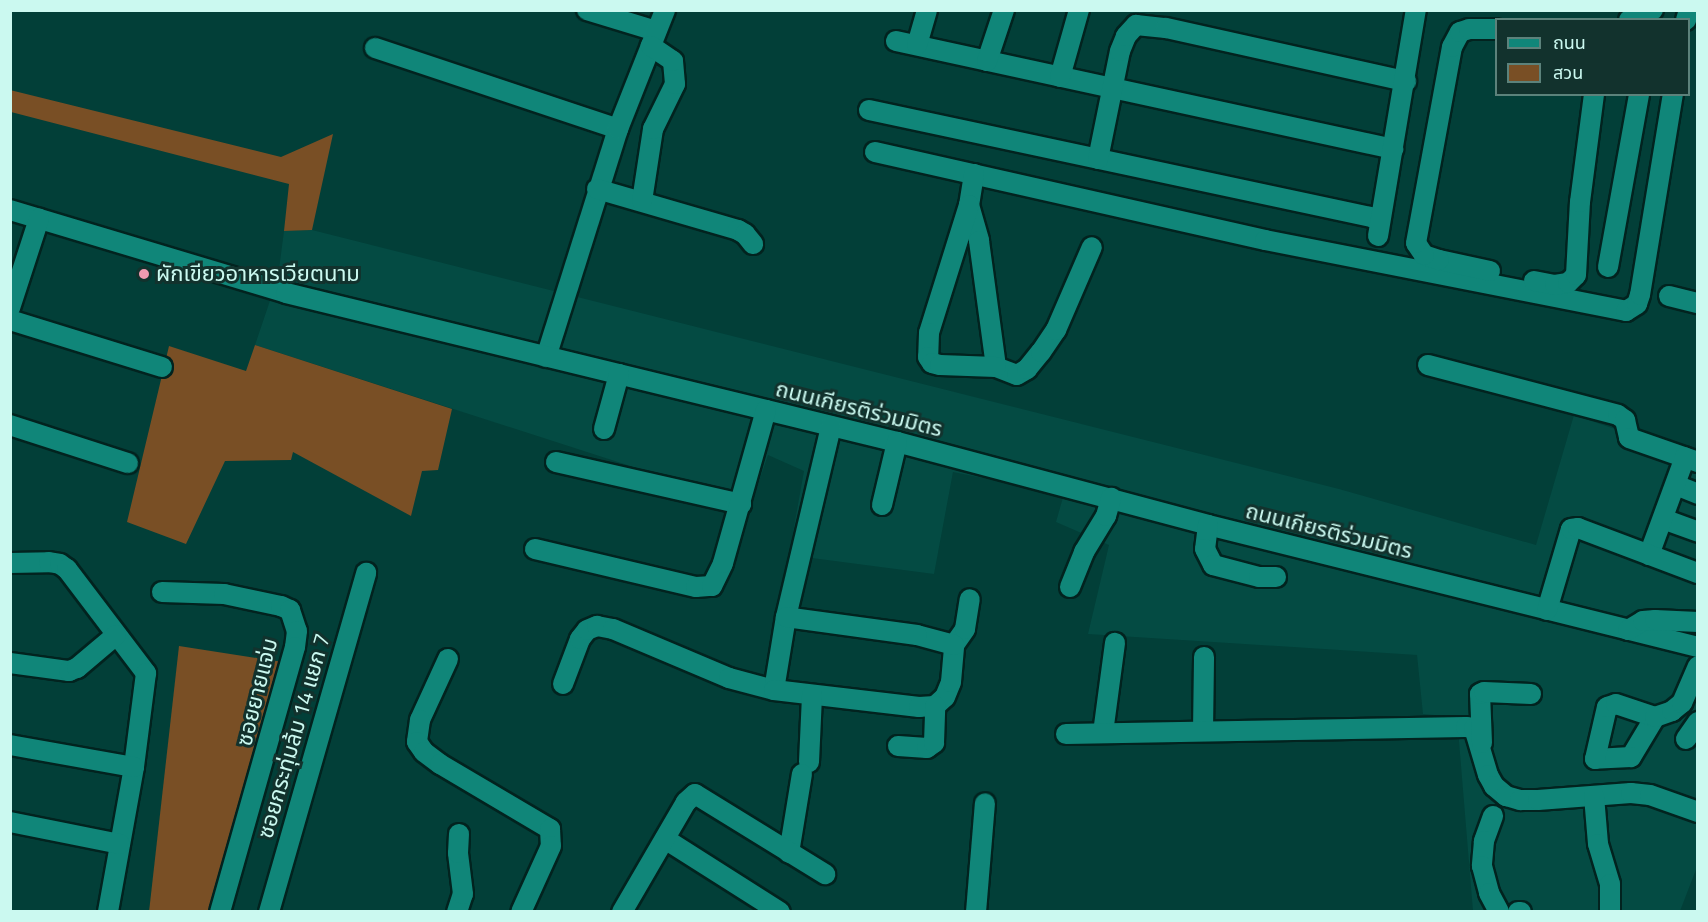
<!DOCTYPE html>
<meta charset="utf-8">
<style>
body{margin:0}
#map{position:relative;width:1708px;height:922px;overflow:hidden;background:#023f38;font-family:"Titillium Web","Noto Sans Thai",sans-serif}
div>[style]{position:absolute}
.built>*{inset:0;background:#044b43}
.green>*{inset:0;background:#794f25}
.roads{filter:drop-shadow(2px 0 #02231f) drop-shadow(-2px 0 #02231f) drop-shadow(0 2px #02231f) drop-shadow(0 -2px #02231f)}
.minor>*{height:20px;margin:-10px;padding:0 10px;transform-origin:10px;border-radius:10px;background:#108679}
.dots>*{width:16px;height:16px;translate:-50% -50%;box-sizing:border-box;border:3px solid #12322d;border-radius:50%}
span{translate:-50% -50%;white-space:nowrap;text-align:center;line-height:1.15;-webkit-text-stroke:6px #12322d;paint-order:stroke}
.poi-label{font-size:22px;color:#cbf9f0}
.left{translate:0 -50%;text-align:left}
.street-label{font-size:22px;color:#cbf9f0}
.frame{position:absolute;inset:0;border:12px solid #cbf9f0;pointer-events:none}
.legend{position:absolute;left:1495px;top:18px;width:195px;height:78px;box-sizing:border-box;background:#12322d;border:2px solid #5c827b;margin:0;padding:8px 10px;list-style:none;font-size:18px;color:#cbf9f0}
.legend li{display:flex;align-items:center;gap:12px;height:30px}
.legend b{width:30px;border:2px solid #5c827b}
</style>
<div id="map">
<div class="built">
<div style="clip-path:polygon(312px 230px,1339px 489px,1536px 545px,1574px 415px,1697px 457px,1697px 867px,1680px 911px,1473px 911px,1457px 717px,1423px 714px,1417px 655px,1088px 634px,1109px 545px,1056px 522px,1064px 494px,953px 472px,934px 574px,789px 555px,804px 471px,768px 455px,751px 505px,255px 345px,278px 277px,284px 231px)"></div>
</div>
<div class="green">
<div style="clip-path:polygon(10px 90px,281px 157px,333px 134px,312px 230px,284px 231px,289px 184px,11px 112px)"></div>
<div style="clip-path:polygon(255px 345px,452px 409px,438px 470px,422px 471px,411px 516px,293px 452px,291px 460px,225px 461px,186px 544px,127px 522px,169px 346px,246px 371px)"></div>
<div style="clip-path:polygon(179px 646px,302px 665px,230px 911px,149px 912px)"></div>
</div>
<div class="roads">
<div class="minor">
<div style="left:587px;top:10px;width:72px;rotate:16.9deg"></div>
<div style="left:1629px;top:20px;width:26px;rotate:-23deg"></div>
<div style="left:1686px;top:20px;width:10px;rotate:-73deg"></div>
<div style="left:896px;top:41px;width:509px;rotate:12.26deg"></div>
<div style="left:917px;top:45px;width:36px;rotate:-74deg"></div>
<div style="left:375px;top:48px;width:256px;rotate:18.4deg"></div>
<div style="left:618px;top:129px;width:239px;rotate:107.5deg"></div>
<div style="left:987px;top:61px;width:54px;rotate:-71.6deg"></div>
<div style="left:1060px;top:77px;width:70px;rotate:-74.2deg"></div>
<div style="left:869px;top:110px;width:522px;rotate:12.04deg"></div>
<div style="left:618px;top:129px;width:128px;rotate:-68.4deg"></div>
<div style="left:875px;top:152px;width:400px;rotate:12.7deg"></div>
<div style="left:1265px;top:240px;width:368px;rotate:11.1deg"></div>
<div style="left:1626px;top:311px;width:13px;rotate:-32deg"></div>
<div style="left:1637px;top:304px;width:9px;rotate:-72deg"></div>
<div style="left:1640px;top:295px;width:204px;rotate:-80.7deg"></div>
<div style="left:1098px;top:159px;width:110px;rotate:-78.5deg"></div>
<div style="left:1120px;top:51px;width:16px;rotate:-68deg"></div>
<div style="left:1126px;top:36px;width:15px;rotate:-48deg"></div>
<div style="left:1136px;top:25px;width:30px;rotate:6deg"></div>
<div style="left:1166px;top:28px;width:246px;rotate:12.5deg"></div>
<div style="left:974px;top:174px;width:31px;rotate:99deg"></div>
<div style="left:969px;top:205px;width:37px;rotate:74deg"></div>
<div style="left:979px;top:241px;width:127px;rotate:82.3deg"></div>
<div style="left:996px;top:367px;width:22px;rotate:21deg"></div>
<div style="left:1017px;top:375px;width:12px;rotate:-31deg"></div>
<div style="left:1027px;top:369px;width:22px;rotate:-51deg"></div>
<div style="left:1041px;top:352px;width:27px;rotate:-56deg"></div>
<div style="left:1056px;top:330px;width:90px;rotate:-66.6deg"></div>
<div style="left:597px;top:189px;width:147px;rotate:16.2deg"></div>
<div style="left:738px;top:230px;width:8px;rotate:30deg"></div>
<div style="left:745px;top:234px;width:13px;rotate:51deg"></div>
<div style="left:642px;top:201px;width:73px;rotate:-81.3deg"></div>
<div style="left:653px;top:129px;width:50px;rotate:-63.9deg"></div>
<div style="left:675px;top:84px;width:23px;rotate:-95deg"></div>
<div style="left:673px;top:61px;width:27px;rotate:-146deg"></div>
<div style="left:969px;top:205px;width:134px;rotate:107.4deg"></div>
<div style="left:929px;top:333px;width:24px;rotate:92deg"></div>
<div style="left:928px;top:357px;width:7px;rotate:56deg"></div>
<div style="left:932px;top:363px;width:8px;rotate:14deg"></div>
<div style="left:940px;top:365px;width:56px;rotate:2deg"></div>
<div style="left:10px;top:210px;width:288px;rotate:16.7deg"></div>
<div style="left:286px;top:293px;width:629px;rotate:13.7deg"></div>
<div style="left:897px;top:442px;width:322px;rotate:14.9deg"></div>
<div style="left:1208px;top:525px;width:505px;rotate:13.98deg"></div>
<div style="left:1378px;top:236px;width:229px;rotate:-80.5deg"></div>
<div style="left:1608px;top:267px;width:176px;rotate:-79.8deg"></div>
<div style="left:1490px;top:271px;width:52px;rotate:-167.8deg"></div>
<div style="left:1439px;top:260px;width:16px;rotate:-162deg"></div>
<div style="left:1424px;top:255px;width:14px;rotate:-124deg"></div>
<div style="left:1416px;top:243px;width:199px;rotate:-79.6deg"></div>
<div style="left:1452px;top:47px;width:17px;rotate:-62deg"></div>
<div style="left:1460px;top:32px;width:9px;rotate:-18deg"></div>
<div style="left:1469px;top:29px;width:27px"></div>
<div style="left:1534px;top:281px;width:21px;rotate:11deg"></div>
<div style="left:1555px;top:285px;width:13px;rotate:-9deg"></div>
<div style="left:1568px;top:283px;width:11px;rotate:-45deg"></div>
<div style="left:1576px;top:275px;width:73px;rotate:-86.9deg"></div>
<div style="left:1580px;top:202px;width:109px;rotate:-82.6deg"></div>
<div style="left:1669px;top:296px;width:30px;rotate:14deg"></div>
<div style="left:10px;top:308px;width:94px;rotate:-72deg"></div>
<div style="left:10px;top:320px;width:159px;rotate:17.2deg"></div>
<div style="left:1428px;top:365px;width:196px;rotate:14.7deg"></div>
<div style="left:1618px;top:415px;width:9px;rotate:36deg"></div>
<div style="left:1625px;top:420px;width:18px;rotate:77deg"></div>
<div style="left:1629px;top:438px;width:73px;rotate:19.2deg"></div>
<div style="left:10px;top:425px;width:124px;rotate:17.9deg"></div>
<div style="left:604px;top:429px;width:57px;rotate:-74.7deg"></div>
<div style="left:556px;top:462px;width:190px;rotate:12.8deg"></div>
<div style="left:1676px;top:485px;width:24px;rotate:22deg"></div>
<div style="left:882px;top:505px;width:65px;rotate:-76.6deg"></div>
<div style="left:1663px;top:519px;width:37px;rotate:20deg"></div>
<div style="left:1208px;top:525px;width:24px;rotate:97deg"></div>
<div style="left:1205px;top:549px;width:18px;rotate:63deg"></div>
<div style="left:1213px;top:565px;width:48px;rotate:14.6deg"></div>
<div style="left:1259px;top:577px;width:17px"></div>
<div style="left:535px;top:549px;width:165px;rotate:13.3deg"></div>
<div style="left:696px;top:587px;width:16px;rotate:-4deg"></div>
<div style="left:712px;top:586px;width:25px;rotate:-64deg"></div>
<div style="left:723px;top:563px;width:159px;rotate:-74.3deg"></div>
<div style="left:1649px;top:555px;width:104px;rotate:-69.8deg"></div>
<div style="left:10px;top:563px;width:39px;rotate:-1deg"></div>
<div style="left:49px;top:562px;width:11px;rotate:10deg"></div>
<div style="left:60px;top:564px;width:9px;rotate:36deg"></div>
<div style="left:67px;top:569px;width:131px;rotate:52.8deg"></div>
<div style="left:146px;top:673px;width:95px;rotate:97.3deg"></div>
<div style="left:134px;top:767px;width:147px;rotate:100.2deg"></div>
<div style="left:1070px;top:587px;width:38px;rotate:-68deg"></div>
<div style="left:1084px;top:552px;width:42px;rotate:-58.6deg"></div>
<div style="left:1106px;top:516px;width:19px;rotate:-74deg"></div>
<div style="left:162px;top:592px;width:62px;rotate:1.8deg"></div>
<div style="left:224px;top:594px;width:58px;rotate:11.9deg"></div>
<div style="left:281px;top:606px;width:10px;rotate:24deg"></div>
<div style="left:290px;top:610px;width:22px;rotate:72deg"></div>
<div style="left:297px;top:631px;width:16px;rotate:97deg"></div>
<div style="left:295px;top:647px;width:275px;rotate:105.8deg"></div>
<div style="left:1547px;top:610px;width:84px;rotate:-73.5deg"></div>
<div style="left:1571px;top:529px;width:7px;rotate:-8deg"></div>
<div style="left:1578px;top:528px;width:128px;rotate:20.6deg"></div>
<div style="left:1628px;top:630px;width:17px;rotate:-31deg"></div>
<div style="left:1643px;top:621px;width:12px;rotate:-5deg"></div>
<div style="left:1655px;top:620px;width:43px;rotate:2.7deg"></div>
<div style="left:954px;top:645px;width:19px;rotate:-55deg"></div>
<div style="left:965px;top:629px;width:30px;rotate:-81deg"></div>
<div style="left:448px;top:659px;width:67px;rotate:114.7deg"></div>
<div style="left:420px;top:720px;width:22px;rotate:98deg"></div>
<div style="left:417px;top:742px;width:12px;rotate:55deg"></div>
<div style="left:424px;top:752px;width:20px;rotate:37deg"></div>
<div style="left:440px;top:764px;width:128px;rotate:30.6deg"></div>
<div style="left:550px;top:829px;width:17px;rotate:87deg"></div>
<div style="left:551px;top:846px;width:72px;rotate:114.4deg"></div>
<div style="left:10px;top:663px;width:60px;rotate:7.7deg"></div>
<div style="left:69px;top:671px;width:9px;rotate:-21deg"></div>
<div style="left:77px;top:668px;width:51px;rotate:-40.2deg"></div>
<div style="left:563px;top:684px;width:48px;rotate:-69.3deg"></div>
<div style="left:580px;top:639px;width:11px;rotate:-52deg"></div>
<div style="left:587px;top:630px;width:11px;rotate:-22deg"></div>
<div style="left:597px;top:626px;width:16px;rotate:11deg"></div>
<div style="left:613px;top:629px;width:126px;rotate:22.9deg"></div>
<div style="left:729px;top:678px;width:47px;rotate:14.9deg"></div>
<div style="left:774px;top:690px;width:74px;rotate:-80.7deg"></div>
<div style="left:786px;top:617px;width:196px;rotate:-76.7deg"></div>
<div style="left:774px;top:690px;width:146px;rotate:6.7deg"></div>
<div style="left:919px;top:707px;width:16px;rotate:-4deg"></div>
<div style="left:935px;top:706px;width:13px;rotate:-42deg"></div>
<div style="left:945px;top:697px;width:16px;rotate:-68deg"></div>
<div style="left:951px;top:682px;width:37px;rotate:-85deg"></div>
<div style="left:954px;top:645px;width:38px;rotate:-165deg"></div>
<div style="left:917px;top:635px;width:132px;rotate:-172.2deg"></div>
<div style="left:1655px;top:717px;width:47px;rotate:121deg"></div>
<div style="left:1631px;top:757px;width:36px;rotate:177deg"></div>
<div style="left:1595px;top:759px;width:53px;rotate:-77deg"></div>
<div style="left:1607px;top:707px;width:9px;rotate:-18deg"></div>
<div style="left:1616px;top:704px;width:41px;rotate:18.4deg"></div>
<div style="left:1655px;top:717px;width:18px;rotate:-19deg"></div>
<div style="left:1672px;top:711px;width:13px;rotate:-39deg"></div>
<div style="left:1682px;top:703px;width:40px;rotate:-66.6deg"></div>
<div style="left:1203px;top:731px;width:74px;rotate:-89.2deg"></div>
<div style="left:1103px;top:733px;width:91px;rotate:-82.4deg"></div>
<div style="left:1066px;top:734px;width:400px;rotate:-1deg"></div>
<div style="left:1466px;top:727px;width:8px;rotate:7deg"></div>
<div style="left:1474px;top:728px;width:49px;rotate:73.4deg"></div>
<div style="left:1488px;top:775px;width:13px;rotate:61deg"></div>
<div style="left:1494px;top:786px;width:16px;rotate:40deg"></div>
<div style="left:1506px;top:796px;width:15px;rotate:16deg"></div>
<div style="left:1520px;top:800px;width:18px"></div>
<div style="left:1538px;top:800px;width:93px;rotate:-4.3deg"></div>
<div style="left:1631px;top:793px;width:19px;rotate:6deg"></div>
<div style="left:1650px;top:795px;width:51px;rotate:19.5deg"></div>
<div style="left:1686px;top:739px;width:21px;rotate:-55deg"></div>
<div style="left:1482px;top:743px;width:49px;rotate:-92.3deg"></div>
<div style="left:1480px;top:694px;width:4px;rotate:-27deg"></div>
<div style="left:1484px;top:692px;width:47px;rotate:2.4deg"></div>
<div style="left:10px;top:745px;width:126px;rotate:10.1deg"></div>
<div style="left:898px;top:746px;width:29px;rotate:4deg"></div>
<div style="left:927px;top:748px;width:9px;rotate:-36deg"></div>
<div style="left:934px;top:743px;width:37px;rotate:-88deg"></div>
<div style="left:809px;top:762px;width:67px;rotate:-87.4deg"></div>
<div style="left:1594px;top:796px;width:48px;rotate:85.2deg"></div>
<div style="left:1598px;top:844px;width:42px;rotate:73.3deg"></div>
<div style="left:1610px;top:884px;width:28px;rotate:90deg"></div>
<div style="left:1493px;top:816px;width:27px;rotate:110deg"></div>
<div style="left:1484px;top:841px;width:25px;rotate:95deg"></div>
<div style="left:1482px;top:866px;width:28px;rotate:75deg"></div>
<div style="left:1489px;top:893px;width:21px;rotate:62deg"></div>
<div style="left:10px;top:822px;width:112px;rotate:11.3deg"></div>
<div style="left:665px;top:839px;width:136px;rotate:32.4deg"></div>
<div style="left:789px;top:853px;width:80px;rotate:-80.7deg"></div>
<div style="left:269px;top:912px;width:353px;rotate:-74deg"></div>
<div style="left:457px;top:912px;width:19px;rotate:-72deg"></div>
<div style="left:463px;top:894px;width:41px;rotate:-97deg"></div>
<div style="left:458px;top:853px;width:19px;rotate:-87deg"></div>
<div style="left:622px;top:912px;width:127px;rotate:-59.8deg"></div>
<div style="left:686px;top:802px;width:12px;rotate:-42deg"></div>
<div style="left:695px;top:794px;width:153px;rotate:31.6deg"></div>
<div style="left:976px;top:912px;width:109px;rotate:-85.3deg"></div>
<div style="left:1518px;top:912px;width:3px"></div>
</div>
</div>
<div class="dots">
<div style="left:144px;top:274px;background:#f19ab1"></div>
</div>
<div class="poi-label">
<span class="left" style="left:156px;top:274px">ผักเขียวอาหารเวียตนาม</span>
</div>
<div class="street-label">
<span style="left:859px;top:409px;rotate:14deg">ถนนเกียรติร่วมมิตร</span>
<span style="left:1329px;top:531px;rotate:14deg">ถนนเกียรติร่วมมิตร</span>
<span style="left:257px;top:692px;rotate:-76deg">ซอยยายแจ่ม</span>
<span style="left:294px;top:736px;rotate:-74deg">ซอยกระทุ่มล้ม 14 แยก 7</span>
</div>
<div class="frame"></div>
<ul class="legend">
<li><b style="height:8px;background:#108679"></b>ถนน</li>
<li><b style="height:16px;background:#794f25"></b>สวน</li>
</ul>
</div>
